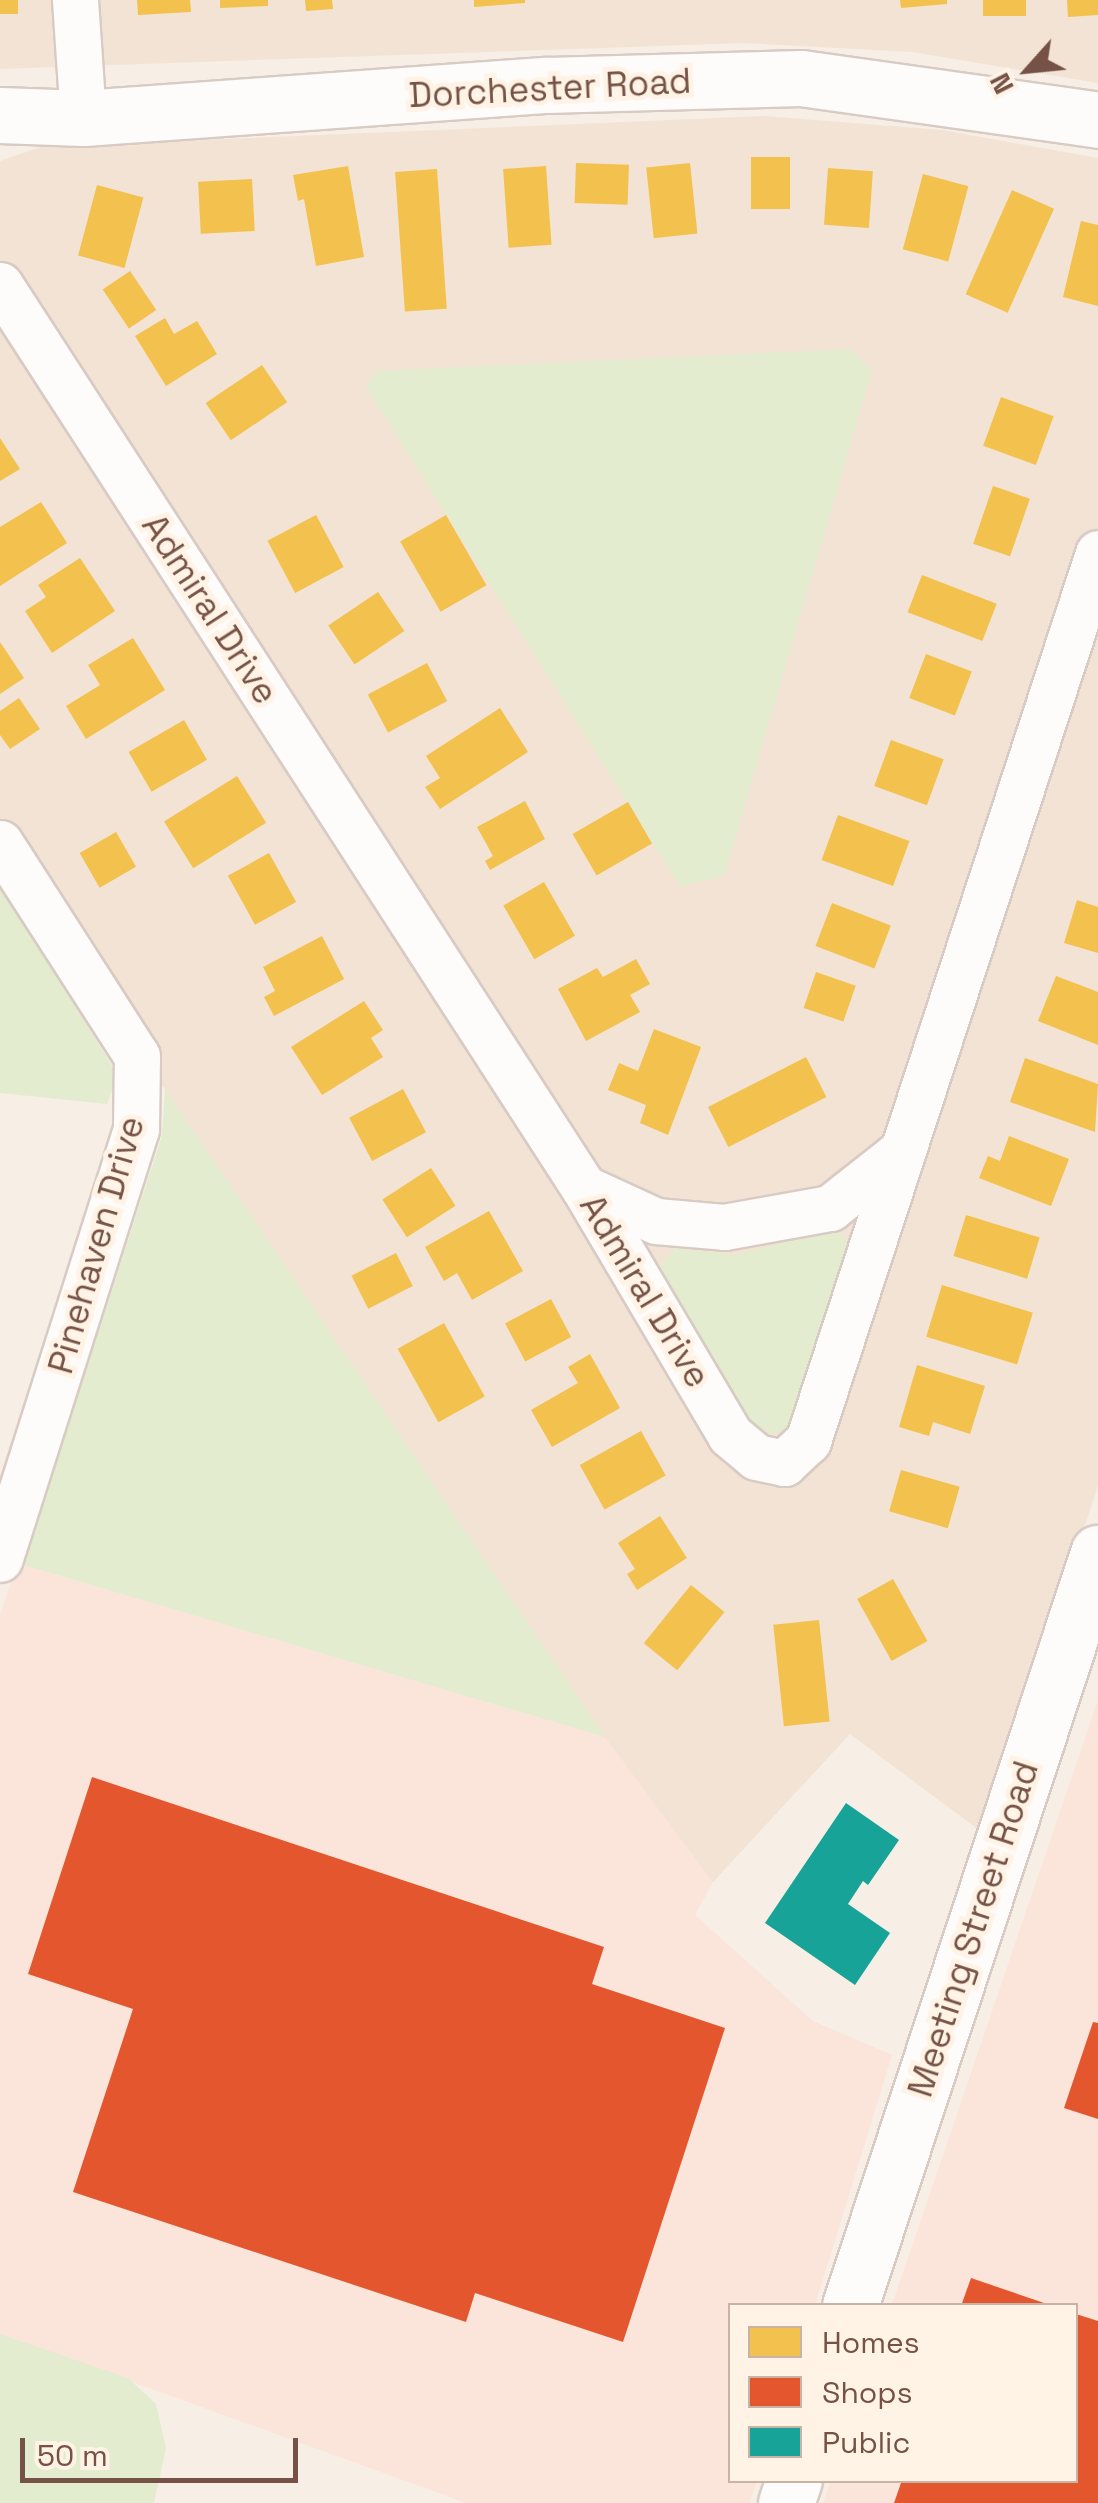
<!DOCTYPE html>
<style>
body{margin:0}
#map{position:relative;width:1098px;height:2503px;overflow:hidden;background:#f7eee5;font-family:"Space Grotesk",sans-serif}
div>[style]{position:absolute}
.residential>*{inset:0;background:#f3e3d4}
.commercial>*{inset:0;background:#fbe4da}
.green>*{inset:0;background:#e3ecce}
.homes>*{inset:0;background:#f2c14e;transform-origin:0 0}
.shops>*{inset:0;background:#e4572e}
.public>*{inset:0;background:#17a398}
.roads{filter:drop-shadow(2px 0 #d8cbc4) drop-shadow(-2px 0 #d8cbc4) drop-shadow(0 2px #d8cbc4) drop-shadow(0 -2px #d8cbc4)}
.minor>*{height:45px;margin:-22.5px;padding:0 22.5px;transform-origin:22.5px;border-radius:22.5px;background:#fefcfb}
.tertiary>*{height:55px;margin:-27.5px;padding:0 27.5px;transform-origin:27.5px;border-radius:27.5px;background:#fefcfb}
.secondary>*{height:55px;margin:-27.5px;padding:0 27.5px;transform-origin:27.5px;border-radius:27.5px;background:#fefcfb}
span{translate:-50% -50%;white-space:nowrap;text-align:center;line-height:1.15;-webkit-text-stroke:10px #fff3e6;paint-order:stroke}
.street-label{font-size:35px;color:#755245}
.legend{position:absolute;left:728px;top:2303px;width:350px;height:180px;box-sizing:border-box;background:#fff3e6;border:2px solid #c8b3a6;margin:0;padding:12px 18px;list-style:none;font-size:30px;color:#755245}
.legend li{display:flex;align-items:center;gap:20px;height:50px}
.legend b{width:50px;border:2px solid #c8b3a6}
.north{position:absolute;left:978px;top:20px;width:100px;height:100px;-webkit-text-stroke:8px #fff3e6;paint-order:stroke;rotate:243deg;font-size:28px;font-weight:700;line-height:40px;text-align:center;color:#755245}
.north::after{content:'';display:block;margin:auto;width:35px;height:45px;background:#755245;clip-path:polygon(50% 0,100% 100%,50% 72%,0 100%)}
.scale{position:absolute;left:20px;top:2438px;width:278px;height:45px;box-sizing:border-box;border:5px solid #755245;border-top:0;padding-left:12px;font-size:30px;line-height:35px;white-space:nowrap;color:#755245;-webkit-text-stroke:8px #fff3e6;paint-order:stroke}
</style>
<div id="map">
<div class="residential">
<div style="clip-path:polygon(0 0,1098px 0,1098px 83px,912px 52px,743px 43px,0 69px)"></div>
<div style="clip-path:polygon(764px 116px,942px 130px,1098px 158px,1098px 1486px,983px 1833px,850px 1734px,713px 1882px,642px 1796px,165px 1089px,137px 1056px,0 843px,0 161px,41px 147px)"></div>
</div>
<div class="commercial">
<div style="clip-path:polygon(17px 1563px,605px 1737px,713px 1882px,695px 1915px,813px 2021px,892px 2055px,815px 2305px,730px 2306px,730px 2480px,757px 2481px,749px 2503px,466px 2503px,0 2334px,0 1616px)"></div>
<div style="clip-path:polygon(1098px 1700px,1098px 2503px,823px 2503px,831px 2481px,1076px 2480px,1076px 2306px,892px 2305px)"></div>
</div>
<div class="green">
<div style="clip-path:polygon(850px 349px,872px 370px,724px 876px,680px 886px,366px 387px,376px 371px)"></div>
<div style="clip-path:polygon(0 885px,111px 1064px,117px 1077px,107px 1104px,0 1093px)"></div>
<div style="clip-path:polygon(165px 1089px,605px 1737px,17px 1563px,67px 1428px,162px 1136px)"></div>
<div style="clip-path:polygon(835px 1230px,846px 1240px,849px 1255px,790px 1427px,777px 1434px,765px 1433px,750px 1419px,660px 1266px,676px 1248px,735px 1255px)"></div>
<div style="clip-path:polygon(0 2334px,128px 2378px,156px 2404px,166px 2448px,154px 2503px,0 2503px)"></div>
</div>
<div class="homes">
<div style="left:0;top:0;width:18px;height:14px"></div>
<div style="clip-path:polygon(137px 0,190px 0,191px 12px,138px 15px)"></div>
<div style="clip-path:polygon(220px 0,268px 0,268px 6px,220px 8px)"></div>
<div style="clip-path:polygon(305px 0,332px 0,333px 9px,306px 11px)"></div>
<div style="clip-path:polygon(474px 0,525px 0,525px 3px,474px 7px)"></div>
<div style="clip-path:polygon(900px 0,947px 0,947px 4px,901px 8px)"></div>
<div style="left:983px;top:0;width:43px;height:16px"></div>
<div style="clip-path:polygon(1067px 0,1098px 0,1098px 15px,1068px 17px)"></div>
<div style="left:751px;top:157px;width:39px;height:52px"></div>
<div style="left:576px;top:163px;width:53px;height:40px;rotate:2deg"></div>
<div style="left:690px;top:163px;width:71px;height:44px;rotate:84deg"></div>
<div style="clip-path:polygon(348px 166px,364px 257px,316px 266px,304px 199px,298px 201px,293px 175px)"></div>
<div style="left:546px;top:166px;width:79px;height:43px;rotate:86deg"></div>
<div style="left:828px;top:168px;width:45px;height:57px;rotate:4deg"></div>
<div style="left:437px;top:169px;width:140px;height:42px;rotate:86deg"></div>
<div style="left:923px;top:174px;width:47px;height:78px;rotate:15deg"></div>
<div style="left:252px;top:179px;width:52px;height:54px;rotate:87deg"></div>
<div style="left:97px;top:185px;width:48px;height:73px;rotate:15deg"></div>
<div style="left:1012px;top:190px;width:46px;height:114px;rotate:24deg"></div>
<div style="clip-path:polygon(1081px 221px,1098px 225px,1098px 306px,1063px 297px)"></div>
<div style="left:130px;top:271px;width:47px;height:33px;rotate:56deg"></div>
<div style="clip-path:polygon(165px 318px,174px 334px,197px 321px,217px 354px,166px 386px,135px 336px)"></div>
<div style="left:262px;top:365px;width:45px;height:68px;rotate:56deg"></div>
<div style="left:1001px;top:397px;width:56px;height:52px;rotate:20deg"></div>
<div style="clip-path:polygon(0 438px,20px 469px,0 481px)"></div>
<div style="left:993px;top:486px;width:39px;height:61px;rotate:19deg"></div>
<div style="clip-path:polygon(41px 502px,67px 543px,0 586px,0 527px)"></div>
<div style="left:316px;top:515px;width:59px;height:55px;rotate:62deg"></div>
<div style="left:446px;top:515px;width:81px;height:53px;rotate:60deg"></div>
<div style="clip-path:polygon(80px 558px,115px 611px,52px 653px,25px 611px,46px 597px,38px 585px)"></div>
<div style="left:922px;top:575px;width:80px;height:40px;rotate:21deg"></div>
<div style="left:378px;top:592px;width:47px;height:60px;rotate:56deg"></div>
<div style="clip-path:polygon(133px 638px,165px 690px,86px 739px,66px 706px,100px 685px,88px 665px)"></div>
<div style="clip-path:polygon(0 642px,24px 678px,0 694px)"></div>
<div style="left:926px;top:654px;width:49px;height:47px;rotate:21deg"></div>
<div style="left:427px;top:663px;width:43px;height:67px;rotate:62deg"></div>
<div style="clip-path:polygon(19px 698px,40px 729px,10px 749px,0 735px,0 711px)"></div>
<div style="clip-path:polygon(500px 708px,528px 752px,440px 809px,425px 787px,440px 778px,426px 756px)"></div>
<div style="left:184px;top:720px;width:46px;height:64px;rotate:60deg"></div>
<div style="left:891px;top:740px;width:56px;height:49px;rotate:20deg"></div>
<div style="left:237px;top:776px;width:55px;height:86px;rotate:58deg"></div>
<div style="clip-path:polygon(525px 801px,545px 839px,490px 870px,485px 861px,493px 856px,477px 827px)"></div>
<div style="left:628px;top:802px;width:48px;height:64px;rotate:60deg"></div>
<div style="left:838px;top:815px;width:76px;height:48px;rotate:20deg"></div>
<div style="left:116px;top:832px;width:40px;height:42px;rotate:60deg"></div>
<div style="left:269px;top:853px;width:56px;height:47px;rotate:61deg"></div>
<div style="left:544px;top:882px;width:62px;height:47px;rotate:60deg"></div>
<div style="clip-path:polygon(1077px 900px,1098px 907px,1098px 953px,1064px 943px)"></div>
<div style="left:832px;top:903px;width:63px;height:46px;rotate:21deg"></div>
<div style="clip-path:polygon(322px 936px,344px 979px,274px 1016px,264px 997px,275px 991px,263px 967px)"></div>
<div style="clip-path:polygon(636px 959px,650px 984px,630px 995px,640px 1012px,586px 1041px,558px 989px,597px 968px,603px 977px)"></div>
<div style="left:816px;top:972px;width:42px;height:38px;rotate:19deg"></div>
<div style="clip-path:polygon(1056px 976px,1098px 992px,1098px 1045px,1038px 1021px)"></div>
<div style="clip-path:polygon(364px 1001px,383px 1030px,371px 1038px,383px 1057px,322px 1095px,291px 1047px)"></div>
<div style="clip-path:polygon(654px 1029px,701px 1047px,668px 1135px,640px 1123px,646px 1105px,608px 1090px,619px 1063px,638px 1071px)"></div>
<div style="left:806px;top:1057px;width:45px;height:110px;rotate:63deg"></div>
<div style="clip-path:polygon(1025px 1058px,1098px 1084px,1095px 1132px,1010px 1102px)"></div>
<div style="left:403px;top:1089px;width:49px;height:61px;rotate:62deg"></div>
<div style="clip-path:polygon(1009px 1136px,1069px 1159px,1051px 1206px,979px 1178px,988px 1156px,1000px 1161px)"></div>
<div style="left:431px;top:1168px;width:45px;height:58px;rotate:57deg"></div>
<div style="clip-path:polygon(489px 1211px,523px 1271px,472px 1300px,457px 1273px,444px 1281px,425px 1247px)"></div>
<div style="left:966px;top:1215px;width:77px;height:43px;rotate:17deg"></div>
<div style="left:396px;top:1253px;width:37px;height:50px;rotate:63deg"></div>
<div style="left:942px;top:1285px;width:95px;height:54px;rotate:17deg"></div>
<div style="left:551px;top:1299px;width:43px;height:52px;rotate:62deg"></div>
<div style="left:444px;top:1323px;width:84px;height:53px;rotate:61deg"></div>
<div style="clip-path:polygon(590px 1354px,620px 1408px,552px 1447px,531px 1410px,578px 1383px,568px 1367px)"></div>
<div style="clip-path:polygon(917px 1365px,985px 1386px,970px 1434px,933px 1422px,929px 1436px,899px 1427px)"></div>
<div style="left:641px;top:1431px;width:51px;height:70px;rotate:61deg"></div>
<div style="left:901px;top:1470px;width:61px;height:43px;rotate:16deg"></div>
<div style="clip-path:polygon(660px 1516px,687px 1558px,637px 1590px,627px 1574px,635px 1569px,618px 1543px)"></div>
<div style="left:893px;top:1579px;width:71px;height:41px;rotate:61deg"></div>
<div style="left:691px;top:1585px;width:43px;height:75px;rotate:39deg"></div>
<div style="left:819px;top:1620px;width:102px;height:46px;rotate:84deg"></div>
</div>
<div class="shops">
<div style="clip-path:polygon(92px 1777px,604px 1947px,592px 1984px,725px 2028px,623px 2342px,475px 2293px,466px 2322px,73px 2192px,133px 2009px,28px 1974px)"></div>
<div style="clip-path:polygon(1093px 2022px,1098px 2023px,1098px 2119px,1064px 2108px)"></div>
<div style="clip-path:polygon(971px 2278px,1050px 2305px,1050px 2306px,961px 2306px)"></div>
<div style="clip-path:polygon(1076px 2314px,1098px 2321px,1098px 2503px,894px 2503px,902px 2480px,1076px 2480px)"></div>
</div>
<div class="public">
<div style="clip-path:polygon(846px 1803px,899px 1840px,868px 1885px,863px 1881px,848px 1904px,890px 1933px,855px 1985px,765px 1923px)"></div>
</div>
<div class="roads">
<div class="minor">
<div style="left:75px;top:0;width:118px;rotate:86.1deg"></div>
<div style="left:0;top:285px;width:1075px;rotate:57.11deg"></div>
<div style="left:584px;top:1188px;width:287px;rotate:59.4deg"></div>
<div style="left:730px;top:1435px;width:34px;rotate:40deg"></div>
<div style="left:756px;top:1457px;width:29px;rotate:12deg"></div>
<div style="left:784px;top:1463px;width:33px;rotate:-43deg"></div>
<div style="left:808px;top:1441px;width:934px;rotate:-71.91deg"></div>
<div style="left:0;top:843px;width:253px;rotate:57.3deg"></div>
<div style="left:137px;top:1056px;width:73px;rotate:90.8deg"></div>
<div style="left:136px;top:1129px;width:451px;rotate:107.6deg"></div>
<div style="left:584px;top:1188px;width:79px;rotate:24.6deg"></div>
<div style="left:656px;top:1221px;width:68px;rotate:5deg"></div>
<div style="left:724px;top:1227px;width:108px;rotate:-10.2deg"></div>
<div style="left:830px;top:1208px;width:90px;rotate:-38.3deg"></div>
</div>
<div class="tertiary">
<div style="left:850px;top:2306px;width:793px;rotate:-71.77deg"></div>
<div style="left:786px;top:2503px;width:24px;rotate:-71deg"></div>
</div>
<div class="secondary">
<div style="left:0;top:115px;width:83px;rotate:2.1deg"></div>
<div style="left:83px;top:118px;width:465px;rotate:-4.1deg"></div>
<div style="left:547px;top:85px;width:254px;rotate:-1.6deg"></div>
<div style="left:801px;top:78px;width:300px;rotate:8deg"></div>
</div>
</div>
<div class="street-label">
<span style="left:550px;top:88px;rotate:-3deg">Dorchester Road</span>
<span style="left:210px;top:609px;rotate:57deg">Admiral Drive</span>
<span style="left:96px;top:1245px;rotate:-74deg">Pinehaven Drive</span>
<span style="left:645px;top:1291px;rotate:59deg">Admiral Drive</span>
<span style="left:973px;top:1929px;rotate:-72deg">Meeting Street Road</span>
</div>
<ul class="legend">
<li><b style="height:28px;background:#f2c14e"></b>Homes</li>
<li><b style="height:28px;background:#e4572e"></b>Shops</li>
<li><b style="height:28px;background:#17a398"></b>Public</li>
</ul>
<div class="north">N</div>
<div class="scale">50 m</div>
</div>
